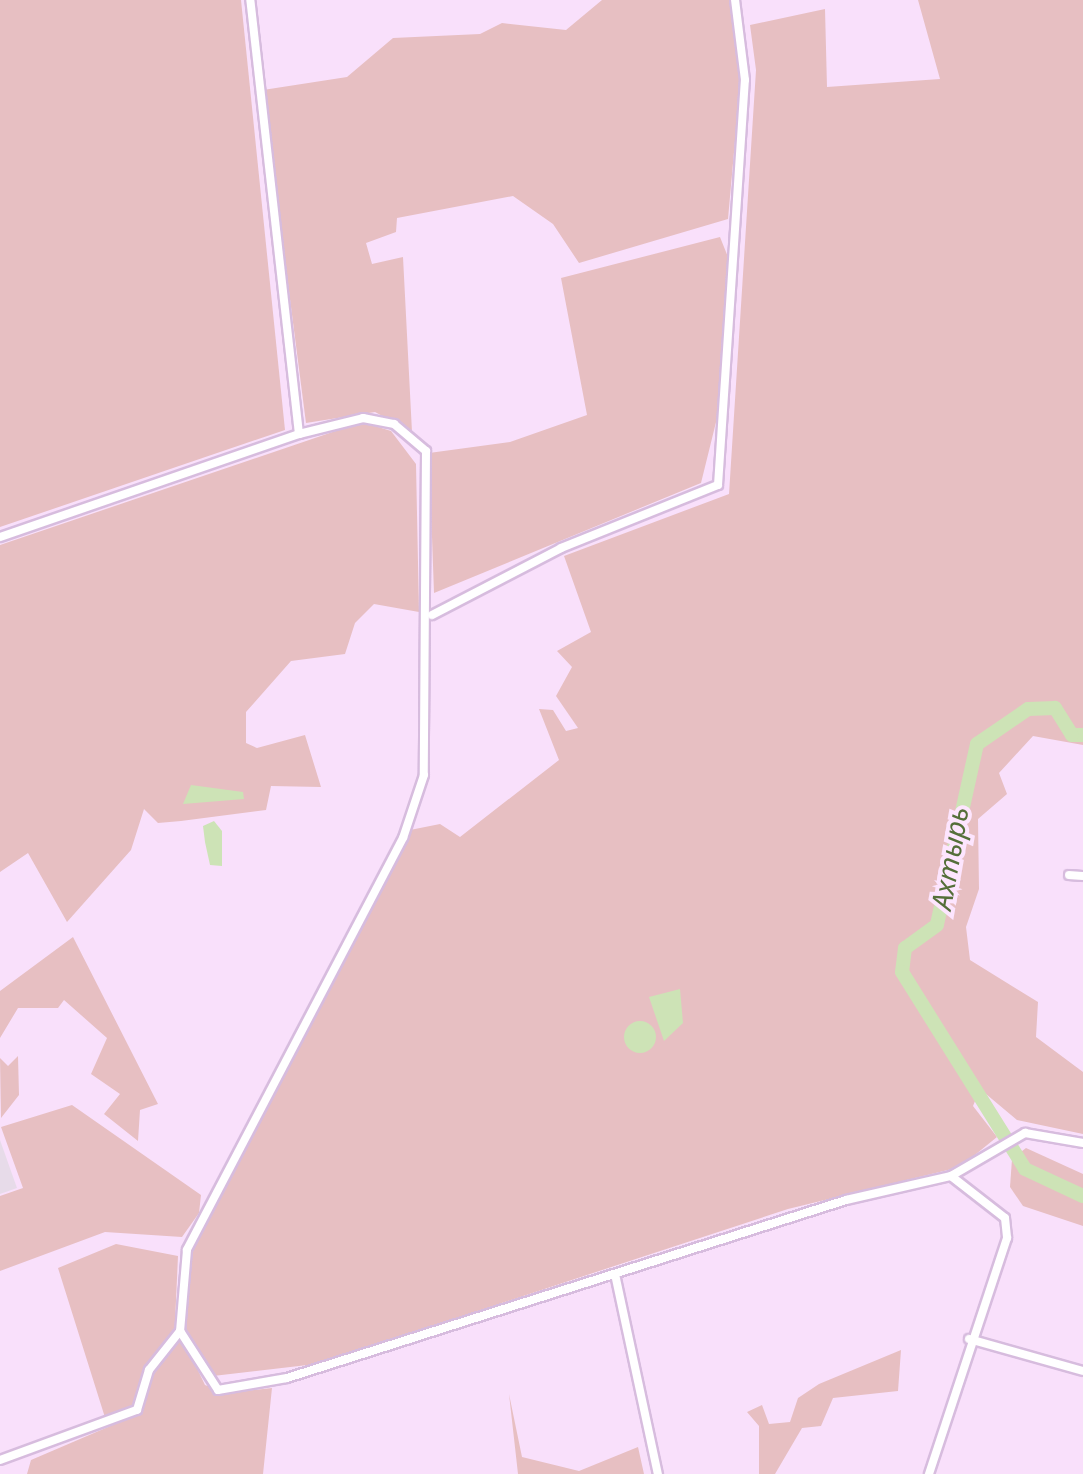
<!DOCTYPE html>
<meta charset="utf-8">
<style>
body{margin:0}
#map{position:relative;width:1083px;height:1474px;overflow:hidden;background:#f9e0fb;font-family:"Noto Sans",sans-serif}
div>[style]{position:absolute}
.industrial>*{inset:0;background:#e7dbe9}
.green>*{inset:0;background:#e7bfc2}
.water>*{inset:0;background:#cde3b6}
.round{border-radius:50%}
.river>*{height:14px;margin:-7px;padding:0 7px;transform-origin:7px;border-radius:7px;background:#cde3b6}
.roads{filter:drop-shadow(2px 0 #d7bcde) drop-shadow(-2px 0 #d7bcde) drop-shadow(0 2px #d7bcde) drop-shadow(0 -2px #d7bcde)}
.minor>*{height:8px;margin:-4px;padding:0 4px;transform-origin:4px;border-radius:4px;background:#fff}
span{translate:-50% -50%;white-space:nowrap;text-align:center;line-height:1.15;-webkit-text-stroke:8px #fde5fe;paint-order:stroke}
.water-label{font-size:28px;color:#556f3a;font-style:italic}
</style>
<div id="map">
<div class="industrial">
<div style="clip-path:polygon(0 1140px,17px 1188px,0 1194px)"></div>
</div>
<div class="green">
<div style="clip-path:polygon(0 0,241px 0,285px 430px,0 527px)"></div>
<div style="clip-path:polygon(602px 0,730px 0,740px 85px,728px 219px,579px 263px,553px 224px,513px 196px,397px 218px,396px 232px,366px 243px,372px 264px,403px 257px,412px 432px,375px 412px,306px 423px,263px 90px,347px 77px,393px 38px,480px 34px,502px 23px,566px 30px)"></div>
<div style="clip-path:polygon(918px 0,1083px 0,1083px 745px,1033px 736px,999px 773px,1007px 794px,978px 819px,979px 889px,966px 927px,970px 960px,1038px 1002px,1036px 1037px,1083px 1072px,1083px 1134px,1017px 1120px,980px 1089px,973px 1106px,997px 1137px,960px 1167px,788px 1209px,316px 1364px,213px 1376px,184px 1330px,190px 1252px,410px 830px,440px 824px,460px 837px,559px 760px,539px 709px,553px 710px,566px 731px,578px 728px,556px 696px,572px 667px,557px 651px,591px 632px,564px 556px,729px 494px,756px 70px,750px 25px,825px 9px,827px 87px,940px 79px)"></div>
<div style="clip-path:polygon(720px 237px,730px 262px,720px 406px,701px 483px,434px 593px,429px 453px,510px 442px,587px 415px,561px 278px)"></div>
<div style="clip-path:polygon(362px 422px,391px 431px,416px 464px,419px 612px,374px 604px,355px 623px,345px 654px,291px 661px,246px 712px,246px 743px,257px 748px,305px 735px,321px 787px,271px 786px,266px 810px,181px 821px,158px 823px,144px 809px,131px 850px,67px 922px,28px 853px,0 872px,0 545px)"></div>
<div style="clip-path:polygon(73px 937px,158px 1104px,140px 1110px,138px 1141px,104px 1114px,120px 1094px,91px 1074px,107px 1038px,64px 1000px,58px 1008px,18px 1008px,0 1038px,0 991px)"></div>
<div style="clip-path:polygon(18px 1056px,19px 1095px,1px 1118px,0 1058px,8px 1066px)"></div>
<div style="clip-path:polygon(72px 1105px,201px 1195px,199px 1213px,182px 1237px,105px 1232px,0 1271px,0 1196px,23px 1188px,1px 1127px)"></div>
<div style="clip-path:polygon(1026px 1148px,1083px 1174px,1083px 1226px,1023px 1206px,1010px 1187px,1012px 1159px)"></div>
<div style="clip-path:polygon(116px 1244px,178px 1256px,175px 1323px,205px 1385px,227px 1393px,272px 1388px,263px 1474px,27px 1474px,31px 1460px,108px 1427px,58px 1268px)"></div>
<div style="clip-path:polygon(901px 1350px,898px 1391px,833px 1398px,821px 1426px,802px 1428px,775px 1474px,759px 1474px,759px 1426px,747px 1412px,762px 1405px,769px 1424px,790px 1422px,798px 1398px,819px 1384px)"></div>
<div style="clip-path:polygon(509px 1394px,522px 1457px,579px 1471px,638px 1447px,644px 1474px,518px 1474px)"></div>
</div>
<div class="water">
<div style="clip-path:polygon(191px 785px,243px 792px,244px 799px,183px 804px)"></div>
<div style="clip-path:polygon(214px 821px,222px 831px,222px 866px,210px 865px,205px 842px,203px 826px)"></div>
<div style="clip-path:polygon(680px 989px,683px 1023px,664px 1041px,649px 997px)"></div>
<div class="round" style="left:624px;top:1021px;width:32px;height:32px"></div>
</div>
<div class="river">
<div style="left:1083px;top:735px;width:11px;rotate:180deg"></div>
<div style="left:1072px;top:735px;width:32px;rotate:-122deg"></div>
<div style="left:1055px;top:708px;width:27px;rotate:178deg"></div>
<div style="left:1028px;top:709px;width:62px;rotate:145.5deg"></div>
<div style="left:977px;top:744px;width:185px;rotate:102.5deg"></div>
<div style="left:937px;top:925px;width:39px;rotate:144deg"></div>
<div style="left:905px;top:948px;width:24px;rotate:97deg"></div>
<div style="left:902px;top:972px;width:232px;rotate:58deg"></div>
<div style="left:1025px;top:1169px;width:64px;rotate:25deg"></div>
</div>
<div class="roads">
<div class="minor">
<div style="left:299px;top:434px;width:66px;rotate:-14deg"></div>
<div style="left:363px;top:418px;width:32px;rotate:11deg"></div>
<div style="left:394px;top:424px;width:42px;rotate:40.2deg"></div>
<div style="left:426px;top:451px;width:324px;rotate:90.4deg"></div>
<div style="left:424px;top:775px;width:66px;rotate:108.4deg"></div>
<div style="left:403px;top:838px;width:465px;rotate:117.7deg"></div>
<div style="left:187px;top:1250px;width:81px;rotate:94.9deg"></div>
<div style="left:180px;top:1331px;width:70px;rotate:57.2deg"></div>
<div style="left:218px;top:1390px;width:70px;rotate:-9.9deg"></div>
<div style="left:287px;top:1378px;width:587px;rotate:-17.66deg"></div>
<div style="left:846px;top:1200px;width:108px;rotate:-12.9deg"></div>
<div style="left:951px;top:1176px;width:68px;rotate:37.9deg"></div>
<div style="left:1005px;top:1218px;width:20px;rotate:84deg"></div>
<div style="left:1007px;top:1238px;width:249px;rotate:108.3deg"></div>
<div style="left:0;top:537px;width:316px;rotate:-19deg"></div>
<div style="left:299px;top:434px;width:437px;rotate:-96.4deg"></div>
<div style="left:432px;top:615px;width:145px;rotate:-27.4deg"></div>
<div style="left:561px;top:548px;width:169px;rotate:-21.9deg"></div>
<div style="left:718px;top:485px;width:406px;rotate:-86.2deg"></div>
<div style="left:745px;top:80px;width:81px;rotate:-97.1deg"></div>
<div style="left:1069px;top:875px;width:14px;rotate:4deg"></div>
<div style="left:951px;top:1176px;width:86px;rotate:-30.2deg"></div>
<div style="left:1025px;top:1133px;width:59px;rotate:9.8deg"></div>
<div style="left:615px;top:1274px;width:205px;rotate:77.9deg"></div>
<div style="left:969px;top:1339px;width:118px;rotate:15.7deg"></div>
<div style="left:0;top:1460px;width:146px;rotate:-20.1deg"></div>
<div style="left:137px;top:1410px;width:42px;rotate:-73.3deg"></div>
<div style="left:149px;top:1370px;width:50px;rotate:-51.5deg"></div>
</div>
</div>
<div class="water-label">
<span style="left:949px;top:858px;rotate:-80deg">Ахтырь</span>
</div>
</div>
